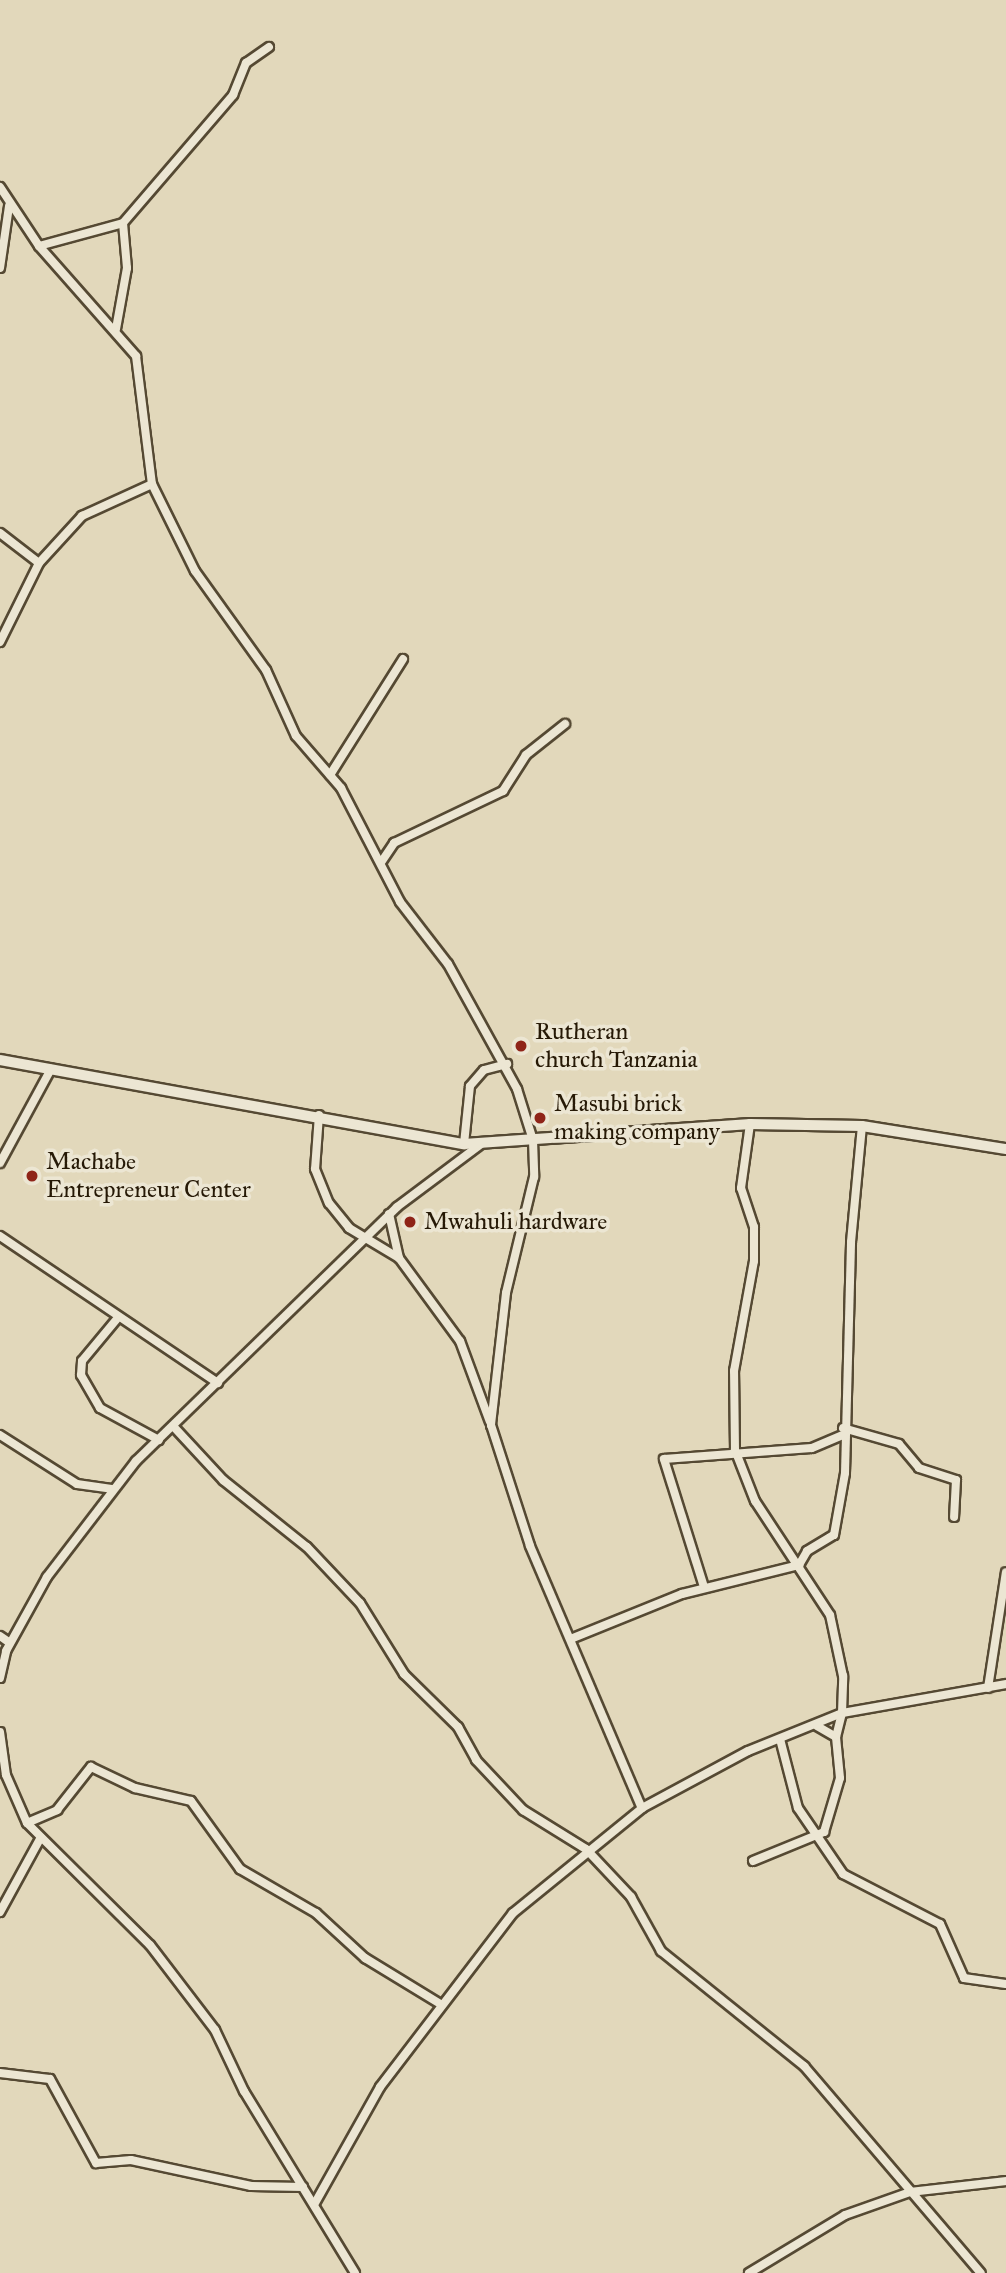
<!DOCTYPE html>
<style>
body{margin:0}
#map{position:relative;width:1006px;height:2273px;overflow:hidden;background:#e2d8bb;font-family:"IM FELL Great Primer",serif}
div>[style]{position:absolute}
.roads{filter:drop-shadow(2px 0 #554933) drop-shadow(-2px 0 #554933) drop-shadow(0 2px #554933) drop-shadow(0 -2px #554933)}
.minor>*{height:8px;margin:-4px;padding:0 4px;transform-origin:4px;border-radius:4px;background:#ece6d3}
.tertiary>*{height:10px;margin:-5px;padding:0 5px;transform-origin:5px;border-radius:5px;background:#ece6d3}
.dots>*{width:19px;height:19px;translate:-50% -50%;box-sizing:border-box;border:4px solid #ece6d3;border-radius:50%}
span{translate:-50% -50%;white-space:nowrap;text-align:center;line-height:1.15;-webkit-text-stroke:7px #ece6d3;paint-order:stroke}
.poi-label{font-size:24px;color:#261906}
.left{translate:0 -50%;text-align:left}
</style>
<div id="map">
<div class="roads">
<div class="minor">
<div style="left:0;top:187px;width:71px;rotate:56.5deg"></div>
<div style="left:39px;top:246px;width:147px;rotate:48.6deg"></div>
<div style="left:136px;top:356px;width:129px;rotate:82.9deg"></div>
<div style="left:152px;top:484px;width:97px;rotate:63.7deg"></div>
<div style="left:195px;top:571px;width:122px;rotate:54.4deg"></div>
<div style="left:266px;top:670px;width:72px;rotate:65.6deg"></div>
<div style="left:296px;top:736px;width:69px;rotate:49.1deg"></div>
<div style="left:341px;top:788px;width:128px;rotate:62.6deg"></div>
<div style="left:400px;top:902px;width:78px;rotate:52.3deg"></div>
<div style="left:448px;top:964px;width:143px;rotate:61.1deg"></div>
<div style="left:517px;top:1089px;width:53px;rotate:72.6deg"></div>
<div style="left:533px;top:1140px;width:37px;rotate:88deg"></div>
<div style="left:534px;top:1177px;width:119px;rotate:103.6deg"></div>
<div style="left:506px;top:1293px;width:133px;rotate:96.5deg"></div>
<div style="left:491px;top:1425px;width:127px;rotate:72.1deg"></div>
<div style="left:530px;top:1546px;width:285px;rotate:66.9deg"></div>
<div style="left:39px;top:246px;width:87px;rotate:-15.3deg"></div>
<div style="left:123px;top:223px;width:169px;rotate:-49.3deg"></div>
<div style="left:233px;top:95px;width:35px;rotate:-68deg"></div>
<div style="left:246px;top:63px;width:28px;rotate:-35deg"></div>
<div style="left:0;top:268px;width:63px;rotate:-81.7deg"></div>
<div style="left:116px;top:329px;width:62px;rotate:-79.8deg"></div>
<div style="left:127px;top:268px;width:45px;rotate:-95.1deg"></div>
<div style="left:0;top:533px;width:49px;rotate:37.6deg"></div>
<div style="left:0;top:642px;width:88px;rotate:-63.7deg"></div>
<div style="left:39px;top:563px;width:64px;rotate:-47.5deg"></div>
<div style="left:82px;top:516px;width:77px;rotate:-24.6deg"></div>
<div style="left:330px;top:775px;width:137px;rotate:-57.8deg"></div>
<div style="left:382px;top:861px;width:22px;rotate:-56deg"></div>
<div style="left:394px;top:843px;width:121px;rotate:-25.5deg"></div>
<div style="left:503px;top:791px;width:43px;rotate:-57.4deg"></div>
<div style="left:526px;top:755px;width:50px;rotate:-38.5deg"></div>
<div style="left:319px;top:1115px;width:54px;rotate:94.2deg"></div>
<div style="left:315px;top:1169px;width:37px;rotate:68deg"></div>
<div style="left:329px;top:1203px;width:32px;rotate:51deg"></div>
<div style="left:349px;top:1228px;width:58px;rotate:31deg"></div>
<div style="left:464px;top:1144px;width:58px;rotate:-84.1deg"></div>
<div style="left:470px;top:1086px;width:21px;rotate:-49deg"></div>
<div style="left:484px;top:1070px;width:24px;rotate:-15deg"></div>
<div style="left:0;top:1163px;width:107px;rotate:-61.5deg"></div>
<div style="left:389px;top:1214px;width:45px;rotate:77.2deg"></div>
<div style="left:399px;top:1258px;width:103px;rotate:53.7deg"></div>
<div style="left:460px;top:1341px;width:86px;rotate:69.7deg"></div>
<div style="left:0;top:1236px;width:263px;rotate:34deg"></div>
<div style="left:116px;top:1320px;width:53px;rotate:129.7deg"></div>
<div style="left:82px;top:1361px;width:14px;rotate:94deg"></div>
<div style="left:81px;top:1375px;width:38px;rotate:60deg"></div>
<div style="left:100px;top:1408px;width:67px;rotate:28.5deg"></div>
<div style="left:173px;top:1426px;width:74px;rotate:47.2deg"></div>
<div style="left:223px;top:1480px;width:107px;rotate:38.6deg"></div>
<div style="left:307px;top:1547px;width:77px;rotate:46.6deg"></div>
<div style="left:360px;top:1603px;width:84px;rotate:58.2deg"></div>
<div style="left:404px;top:1674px;width:76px;rotate:44.5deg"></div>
<div style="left:458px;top:1727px;width:38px;rotate:61deg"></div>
<div style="left:476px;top:1760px;width:69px;rotate:46.8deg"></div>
<div style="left:523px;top:1810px;width:74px;rotate:31.8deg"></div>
<div style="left:586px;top:1849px;width:66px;rotate:46.8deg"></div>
<div style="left:631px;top:1897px;width:62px;rotate:60.9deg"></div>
<div style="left:661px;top:1951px;width:184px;rotate:38.8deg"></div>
<div style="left:804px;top:2066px;width:272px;rotate:49.5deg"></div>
<div style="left:843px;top:1428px;width:58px;rotate:15.9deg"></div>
<div style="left:899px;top:1444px;width:31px;rotate:50deg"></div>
<div style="left:919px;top:1468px;width:39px;rotate:18deg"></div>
<div style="left:956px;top:1480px;width:37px;rotate:93deg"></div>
<div style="left:0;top:1435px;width:91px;rotate:32.5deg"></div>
<div style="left:77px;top:1484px;width:35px;rotate:8deg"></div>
<div style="left:704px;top:1587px;width:134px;rotate:-107.4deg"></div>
<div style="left:664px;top:1459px;width:148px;rotate:-4.3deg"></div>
<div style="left:812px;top:1448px;width:34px;rotate:-23deg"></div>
<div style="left:0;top:1636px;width:12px;rotate:35deg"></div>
<div style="left:573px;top:1638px;width:118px;rotate:-22deg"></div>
<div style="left:682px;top:1594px;width:121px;rotate:-13.9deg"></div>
<div style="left:799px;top:1565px;width:16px;rotate:-60deg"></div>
<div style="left:807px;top:1551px;width:31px;rotate:-31deg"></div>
<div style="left:834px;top:1535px;width:63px;rotate:-79.9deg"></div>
<div style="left:845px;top:1473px;width:231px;rotate:-88.5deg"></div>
<div style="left:851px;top:1242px;width:117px;rotate:-84.6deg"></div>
<div style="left:0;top:1678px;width:28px;rotate:-77deg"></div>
<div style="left:6px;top:1651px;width:85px;rotate:-61deg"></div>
<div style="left:47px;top:1577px;width:146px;rotate:-52.5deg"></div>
<div style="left:136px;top:1461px;width:364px;rotate:-44.2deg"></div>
<div style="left:397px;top:1207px;width:104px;rotate:-36.8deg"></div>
<div style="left:988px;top:1688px;width:117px;rotate:-81.2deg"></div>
<div style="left:817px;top:1726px;width:22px;rotate:30deg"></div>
<div style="left:0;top:1732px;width:43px;rotate:82.1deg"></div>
<div style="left:6px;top:1775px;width:52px;rotate:66.4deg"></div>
<div style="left:27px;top:1823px;width:173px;rotate:44.8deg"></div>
<div style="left:150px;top:1945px;width:107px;rotate:52.6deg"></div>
<div style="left:215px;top:2030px;width:68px;rotate:64.6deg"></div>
<div style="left:244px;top:2091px;width:213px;rotate:58.6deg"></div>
<div style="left:780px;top:1739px;width:71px;rotate:75.4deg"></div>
<div style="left:798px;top:1808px;width:80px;rotate:55.7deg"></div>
<div style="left:843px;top:1874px;width:109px;rotate:27.3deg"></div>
<div style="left:940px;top:1924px;width:59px;rotate:66deg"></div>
<div style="left:964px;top:1978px;width:42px;rotate:8.1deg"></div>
<div style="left:27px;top:1823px;width:33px;rotate:-23deg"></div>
<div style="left:57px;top:1810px;width:55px;rotate:-51.7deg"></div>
<div style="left:91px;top:1767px;width:49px;rotate:25.5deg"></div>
<div style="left:135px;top:1788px;width:57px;rotate:13.1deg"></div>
<div style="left:191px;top:1801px;width:84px;rotate:54.2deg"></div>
<div style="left:240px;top:1869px;width:88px;rotate:30.1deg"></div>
<div style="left:316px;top:1913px;width:67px;rotate:42.6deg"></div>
<div style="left:365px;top:1958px;width:90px;rotate:31.4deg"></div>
<div style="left:753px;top:1861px;width:77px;rotate:-22.2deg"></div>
<div style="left:824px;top:1832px;width:56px;rotate:-73.5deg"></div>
<div style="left:840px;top:1778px;width:41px;rotate:-95.6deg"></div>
<div style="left:836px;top:1737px;width:25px;rotate:-76deg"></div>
<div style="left:842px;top:1713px;width:167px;rotate:-10deg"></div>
<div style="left:0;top:1912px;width:85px;rotate:-61.3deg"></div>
<div style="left:0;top:2073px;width:50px;rotate:6.8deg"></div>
<div style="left:50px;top:2079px;width:96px;rotate:61.3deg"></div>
<div style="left:96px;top:2163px;width:35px;rotate:-5deg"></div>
<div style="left:131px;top:2160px;width:123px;rotate:12.2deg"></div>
<div style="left:251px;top:2186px;width:52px;rotate:1.1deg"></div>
<div style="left:315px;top:2203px;width:133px;rotate:-60.7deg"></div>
<div style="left:380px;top:2087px;width:219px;rotate:-52.6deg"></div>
<div style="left:513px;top:1913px;width:166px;rotate:-39.1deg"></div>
<div style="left:642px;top:1808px;width:120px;rotate:-28.3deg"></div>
<div style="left:748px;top:1751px;width:101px;rotate:-22deg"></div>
<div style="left:842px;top:1713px;width:37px;rotate:-88deg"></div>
<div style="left:843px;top:1676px;width:62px;rotate:-102deg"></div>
<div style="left:830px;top:1615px;width:136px;rotate:-123.3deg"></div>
<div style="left:755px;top:1501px;width:55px;rotate:-111.4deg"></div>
<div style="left:735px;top:1450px;width:79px;rotate:-90.7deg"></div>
<div style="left:734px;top:1371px;width:112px;rotate:-79.7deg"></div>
<div style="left:754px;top:1261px;width:34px;rotate:-90deg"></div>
<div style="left:754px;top:1227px;width:41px;rotate:-108.4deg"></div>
<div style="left:741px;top:1188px;width:65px;rotate:-82deg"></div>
<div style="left:749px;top:2273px;width:112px;rotate:-31.1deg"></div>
<div style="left:845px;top:2215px;width:69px;rotate:-19.5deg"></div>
<div style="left:910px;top:2192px;width:97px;rotate:-6.5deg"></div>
</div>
<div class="tertiary">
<div style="left:0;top:1060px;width:472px;rotate:10.3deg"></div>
<div style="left:464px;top:1144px;width:287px;rotate:-4deg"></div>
<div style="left:750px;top:1124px;width:112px;rotate:1deg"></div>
<div style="left:862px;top:1126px;width:146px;rotate:9.1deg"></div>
</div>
</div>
<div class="dots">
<div style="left:521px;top:1046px;background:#8f2418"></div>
<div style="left:540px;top:1118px;background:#8f2418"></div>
<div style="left:32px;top:1176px;background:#8f2418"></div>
<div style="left:410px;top:1222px;background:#8f2418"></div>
</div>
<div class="poi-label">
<span class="left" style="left:535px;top:1046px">Rutheran<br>church Tanzania</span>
<span class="left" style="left:554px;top:1118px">Masubi brick<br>making company</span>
<span class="left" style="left:46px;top:1176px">Machabe<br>Entrepreneur Center</span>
<span class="left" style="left:424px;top:1222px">Mwahuli hardware</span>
</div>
</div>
